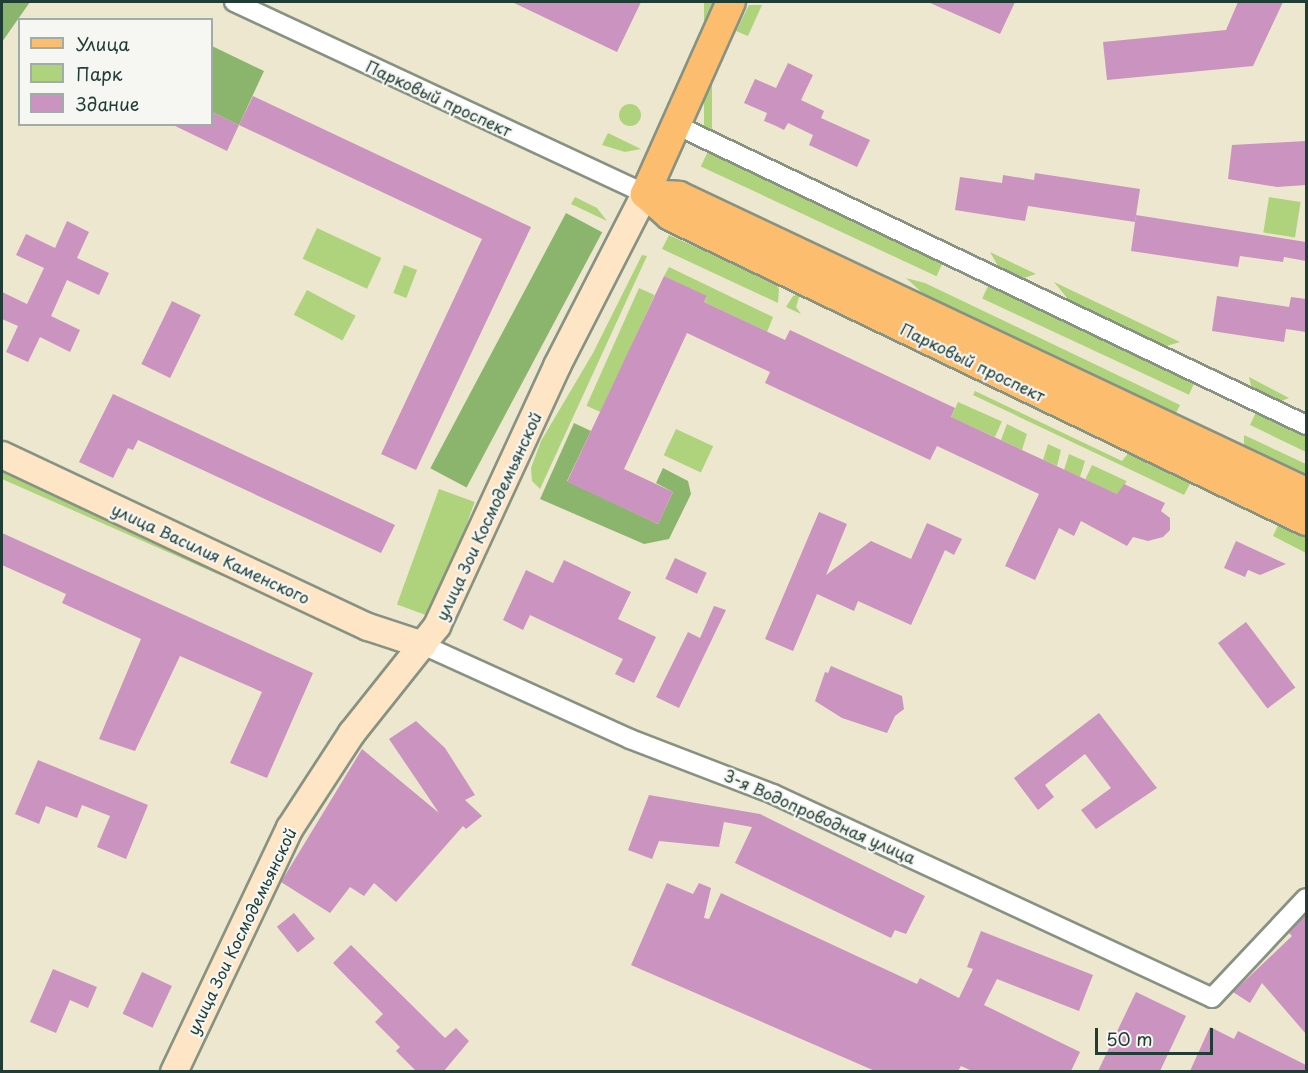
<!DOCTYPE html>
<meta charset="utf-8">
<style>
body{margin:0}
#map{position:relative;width:1308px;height:1073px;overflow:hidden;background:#ede7cf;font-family:"Playpen Sans",sans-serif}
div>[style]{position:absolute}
.green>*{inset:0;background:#afd37d;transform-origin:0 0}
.round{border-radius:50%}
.forest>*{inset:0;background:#8bb56c;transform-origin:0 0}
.building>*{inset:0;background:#cb93bf;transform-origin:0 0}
.roads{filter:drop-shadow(2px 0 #869282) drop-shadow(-2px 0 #869282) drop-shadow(0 2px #869282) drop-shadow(0 -2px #869282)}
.street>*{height:18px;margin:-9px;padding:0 9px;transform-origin:9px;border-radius:9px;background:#fff}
.secondary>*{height:26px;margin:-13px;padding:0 13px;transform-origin:13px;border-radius:13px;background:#fee5c5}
.primary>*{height:28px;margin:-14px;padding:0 14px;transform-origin:14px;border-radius:14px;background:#fcbd6f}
span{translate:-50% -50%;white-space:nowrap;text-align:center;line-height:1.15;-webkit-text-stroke:4.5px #f6f6f2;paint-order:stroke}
.street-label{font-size:16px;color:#1f3d34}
.frame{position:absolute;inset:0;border:3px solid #1f3d34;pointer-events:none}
.legend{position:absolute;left:18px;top:18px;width:195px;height:108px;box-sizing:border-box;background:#f6f6f2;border:2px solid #a0aca6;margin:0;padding:8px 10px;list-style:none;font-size:18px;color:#1f3d34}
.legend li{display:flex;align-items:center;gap:12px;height:30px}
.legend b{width:30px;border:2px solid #a0aca6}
.scale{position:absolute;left:1095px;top:1028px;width:118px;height:27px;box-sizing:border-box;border:3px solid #1f3d34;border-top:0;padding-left:8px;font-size:18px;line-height:21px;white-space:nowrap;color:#1f3d34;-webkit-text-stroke:4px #f6f6f2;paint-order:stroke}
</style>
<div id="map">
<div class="green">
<div style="left:704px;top:2px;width:8px;height:145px"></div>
<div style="clip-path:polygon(749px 5px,762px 5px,748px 36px,736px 31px)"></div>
<div class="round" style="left:619px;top:104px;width:22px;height:22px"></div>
<div style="clip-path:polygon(608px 133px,641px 149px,625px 152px,602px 145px)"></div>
<div style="left:708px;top:151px;width:260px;height:17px;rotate:25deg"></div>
<div style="clip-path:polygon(575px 197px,597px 208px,607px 221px,571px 204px)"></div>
<div style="left:1269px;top:197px;width:32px;height:36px;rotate:9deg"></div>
<div style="left:317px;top:228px;width:71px;height:34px;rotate:25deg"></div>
<div style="clip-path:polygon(669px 235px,774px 282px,779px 289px,778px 303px,662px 249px)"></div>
<div style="clip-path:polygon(990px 252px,1036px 274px,1024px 278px,1010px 276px,998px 266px)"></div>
<div style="clip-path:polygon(642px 255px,647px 256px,540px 489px,532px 481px,531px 468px,541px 441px,593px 353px)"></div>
<div style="left:404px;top:265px;width:14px;height:30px;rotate:21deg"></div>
<div style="clip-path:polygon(669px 267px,773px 317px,767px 332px,704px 302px,707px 297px,664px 276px)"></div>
<div style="clip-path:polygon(906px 278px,925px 283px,1180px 405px,1174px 417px,930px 300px)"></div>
<div style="clip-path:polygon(1054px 282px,1180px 342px,1163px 347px,1072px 304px)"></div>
<div style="left:989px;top:284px;width:228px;height:16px;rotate:25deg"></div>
<div style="left:639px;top:288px;width:17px;height:129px;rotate:24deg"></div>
<div style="left:307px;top:290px;width:55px;height:28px;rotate:28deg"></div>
<div style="clip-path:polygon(800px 294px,796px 307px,801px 314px,786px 307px,793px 296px)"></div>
<div style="clip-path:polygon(1249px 377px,1289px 398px,1279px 402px,1259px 393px,1252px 389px)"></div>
<div style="clip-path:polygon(975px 391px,1122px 461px,1130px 451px,1192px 480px,1184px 495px,973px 395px)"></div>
<div style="left:958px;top:402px;width:48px;height:17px;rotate:24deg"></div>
<div style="clip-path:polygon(1257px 410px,1306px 434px,1306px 452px,1250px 425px)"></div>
<div style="clip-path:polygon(1007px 424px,1027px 434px,1022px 450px,1001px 440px)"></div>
<div style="left:676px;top:429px;width:41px;height:29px;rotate:25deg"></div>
<div style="clip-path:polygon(1244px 435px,1306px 464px,1306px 478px,1244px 449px)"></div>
<div style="clip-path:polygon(1048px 444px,1061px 450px,1057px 466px,1043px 460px)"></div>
<div style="clip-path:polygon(1069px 454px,1085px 461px,1080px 477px,1064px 470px)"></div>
<div style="left:1092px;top:465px;width:38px;height:16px;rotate:25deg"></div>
<div style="clip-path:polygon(2px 466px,216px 567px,222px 576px,2px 479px)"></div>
<div style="left:439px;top:489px;width:38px;height:123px;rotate:20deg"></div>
<div style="clip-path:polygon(1280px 521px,1306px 533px,1306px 553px,1273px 536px)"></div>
</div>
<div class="forest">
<div style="clip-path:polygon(2px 2px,30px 2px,2px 42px)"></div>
<div style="clip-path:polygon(212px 46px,264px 71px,239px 125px,212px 112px)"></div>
<div style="left:566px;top:213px;width:41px;height:289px;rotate:28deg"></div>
<div style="clip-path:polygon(574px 423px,591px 431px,567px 481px,658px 524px,673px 492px,656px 483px,663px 468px,688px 481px,691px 494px,669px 539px,644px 544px,540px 499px)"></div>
</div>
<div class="building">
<div style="clip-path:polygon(512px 2px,641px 2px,617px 52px)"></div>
<div style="clip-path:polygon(928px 2px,1015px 2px,1000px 34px)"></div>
<div style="clip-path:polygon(1238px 2px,1283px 2px,1253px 66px,1107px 80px,1103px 42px,1226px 30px)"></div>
<div style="clip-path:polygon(788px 63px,813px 75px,801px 100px,824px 111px,821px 118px,870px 140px,857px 167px,809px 145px,813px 135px,788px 123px,784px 130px,774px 125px,764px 121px,767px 113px,744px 103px,755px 79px,776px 88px)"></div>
<div style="clip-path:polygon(253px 96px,531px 227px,416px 470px,381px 454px,482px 239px,239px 125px)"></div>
<div style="clip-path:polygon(212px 112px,239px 125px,227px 151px,171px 124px,212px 124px)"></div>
<div style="clip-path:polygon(1306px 141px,1306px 185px,1277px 187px,1228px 179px,1232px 145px)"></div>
<div style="clip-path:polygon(1035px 173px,1140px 189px,1135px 222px,1028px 206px,1025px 221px,955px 210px,960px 177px,1002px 183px,1003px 175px,1034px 180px)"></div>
<div style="clip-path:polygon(1136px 215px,1306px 242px,1306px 261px,1284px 257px,1283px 262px,1240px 256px,1238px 267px,1131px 251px)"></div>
<div style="clip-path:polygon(67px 221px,89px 232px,77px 258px,109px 273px,99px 295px,67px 280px,51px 316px,80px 330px,70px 352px,40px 337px,28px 362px,6px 352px,18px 326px,2px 319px,2px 292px,27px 304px,44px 268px,16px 255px,26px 234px,55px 248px)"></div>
<div style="clip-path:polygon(664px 276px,707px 296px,704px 302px,785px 340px,790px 330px,955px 408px,951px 417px,1117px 494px,1124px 484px,1165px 503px,1161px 511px,1170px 518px,1170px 530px,1163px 537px,1148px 541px,1133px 537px,1127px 546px,1081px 521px,1074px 536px,1059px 528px,1035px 580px,1005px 566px,1039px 494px,937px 446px,930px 460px,765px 383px,770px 372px,687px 333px,624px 469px,673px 492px,658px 524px,567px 482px)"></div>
<div style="clip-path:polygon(1217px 296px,1289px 307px,1291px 297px,1306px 299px,1306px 332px,1286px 329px,1284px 342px,1212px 331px)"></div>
<div style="left:172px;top:301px;width:32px;height:70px;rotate:26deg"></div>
<div style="clip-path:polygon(113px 394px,395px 525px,381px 553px,138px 440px,133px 450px,128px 448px,113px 478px,79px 462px)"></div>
<div style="clip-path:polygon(819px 512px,847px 524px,826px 575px,871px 541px,911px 559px,927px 523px,962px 539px,954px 555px,945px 550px,911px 625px,858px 601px,854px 611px,817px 594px,793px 651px,765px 639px)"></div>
<div style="clip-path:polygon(2px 533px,313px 673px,267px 778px,230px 763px,262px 692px,180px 656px,135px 751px,99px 739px,141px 639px,62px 603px,66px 594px,2px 565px)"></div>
<div style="clip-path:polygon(1236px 541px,1262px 553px,1286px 564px,1260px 575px,1248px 570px,1245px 577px,1224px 568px)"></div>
<div style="left:675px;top:558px;width:35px;height:23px;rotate:25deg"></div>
<div style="clip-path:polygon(564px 560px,631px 592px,618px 619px,656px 637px,634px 683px,615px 674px,623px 659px,530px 615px,523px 630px,503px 620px,526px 570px,553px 583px)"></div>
<div style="clip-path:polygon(714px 606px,726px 610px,679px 708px,656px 697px,688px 632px,700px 638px)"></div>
<div style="left:1246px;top:622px;width:82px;height:35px;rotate:53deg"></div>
<div style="clip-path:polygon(831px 666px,902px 696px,904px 709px,895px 716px,887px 733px,842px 718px,815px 701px,825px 672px,828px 673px)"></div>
<div style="clip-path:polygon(1099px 713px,1157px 788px,1096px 829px,1081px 810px,1111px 788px,1085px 754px,1045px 785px,1054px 797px,1038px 810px,1014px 778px)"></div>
<div style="clip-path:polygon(416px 721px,445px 748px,475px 795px,465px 800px,482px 816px,466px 829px,463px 826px,396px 902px,374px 883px,364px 896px,350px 887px,330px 913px,281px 882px,362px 749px,439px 813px,389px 739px)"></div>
<div style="clip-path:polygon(38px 760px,148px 805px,126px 859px,97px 847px,110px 816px,82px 805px,77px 818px,46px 806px,39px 824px,15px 814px)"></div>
<div style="clip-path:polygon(649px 795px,760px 814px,925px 896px,906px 934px,895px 930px,891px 938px,735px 863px,752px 827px,724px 822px,719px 847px,659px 841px,652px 859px,628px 850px)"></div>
<div style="clip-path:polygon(667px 883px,693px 894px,699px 883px,711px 888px,704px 918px,709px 919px,721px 893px,917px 984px,920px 978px,959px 998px,973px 969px,967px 967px,981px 931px,1093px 975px,1079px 1011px,997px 979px,984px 1005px,1080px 1052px,1071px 1071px,972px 1071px,961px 1066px,958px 1071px,875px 1071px,631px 965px)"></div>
<div style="left:294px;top:913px;width:33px;height:22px;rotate:51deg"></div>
<div style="clip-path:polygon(1306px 914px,1306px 1034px,1262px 983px,1250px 1003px,1233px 992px,1292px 936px,1289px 933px)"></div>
<div style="clip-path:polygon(351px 945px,445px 1038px,456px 1028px,469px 1041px,444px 1071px,416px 1071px,396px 1051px,400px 1047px,375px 1022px,383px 1014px,333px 963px)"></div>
<div style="clip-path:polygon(53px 969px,97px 987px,88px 1008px,70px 1000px,56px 1033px,30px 1022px)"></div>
<div style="left:142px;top:972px;width:33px;height:46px;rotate:25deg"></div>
<div style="clip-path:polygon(1136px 992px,1186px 1016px,1160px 1071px,1098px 1071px)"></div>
<div style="clip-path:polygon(1210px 1027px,1234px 1039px,1238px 1031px,1306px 1065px,1306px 1071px,1190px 1071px)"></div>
</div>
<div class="roads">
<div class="street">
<div style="left:234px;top:2px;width:454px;rotate:25deg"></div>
<div style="left:676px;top:125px;width:698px;rotate:25.46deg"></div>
<div style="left:423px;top:645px;width:227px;rotate:24.4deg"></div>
<div style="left:630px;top:739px;width:153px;rotate:21deg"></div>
<div style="left:773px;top:794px;width:484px;rotate:24.9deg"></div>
<div style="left:1212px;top:998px;width:137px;rotate:-46.8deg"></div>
</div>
<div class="secondary">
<div style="left:2px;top:455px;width:404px;rotate:25.2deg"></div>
<div style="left:368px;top:627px;width:58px;rotate:18.1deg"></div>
<div style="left:174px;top:1072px;width:270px;rotate:-64.6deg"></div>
<div style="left:290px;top:828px;width:113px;rotate:-56.9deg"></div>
<div style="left:352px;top:733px;width:137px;rotate:-51.5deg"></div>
<div style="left:437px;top:626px;width:286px;rotate:-65.2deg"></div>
<div style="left:557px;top:366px;width:193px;rotate:-62.9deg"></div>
</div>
<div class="primary">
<div style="left:645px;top:194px;width:33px;rotate:41deg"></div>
<div style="left:670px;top:216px;width:705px;rotate:25.62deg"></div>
<div style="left:645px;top:194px;width:34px;rotate:3deg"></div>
<div style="left:679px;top:196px;width:693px;rotate:25.27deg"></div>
<div style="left:645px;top:194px;width:210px;rotate:-65.9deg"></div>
</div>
</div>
<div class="street-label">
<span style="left:439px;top:98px;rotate:25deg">Парковый проспект</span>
<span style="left:973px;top:362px;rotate:26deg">Парковый проспект</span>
<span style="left:488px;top:516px;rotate:-65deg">улица Зои Космодемьянской</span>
<span style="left:211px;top:553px;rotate:25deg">улица Василия Каменского</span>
<span style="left:820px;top:816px;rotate:24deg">3-я Водопроводная улица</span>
<span style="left:241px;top:931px;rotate:-64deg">улица Зои Космодемьянской</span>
</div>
<div class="frame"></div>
<ul class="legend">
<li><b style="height:8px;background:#fcbd6f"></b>Улица</li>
<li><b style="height:16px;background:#afd37d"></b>Парк</li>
<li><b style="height:16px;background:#cb93bf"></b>Здание</li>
</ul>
<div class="scale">50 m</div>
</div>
